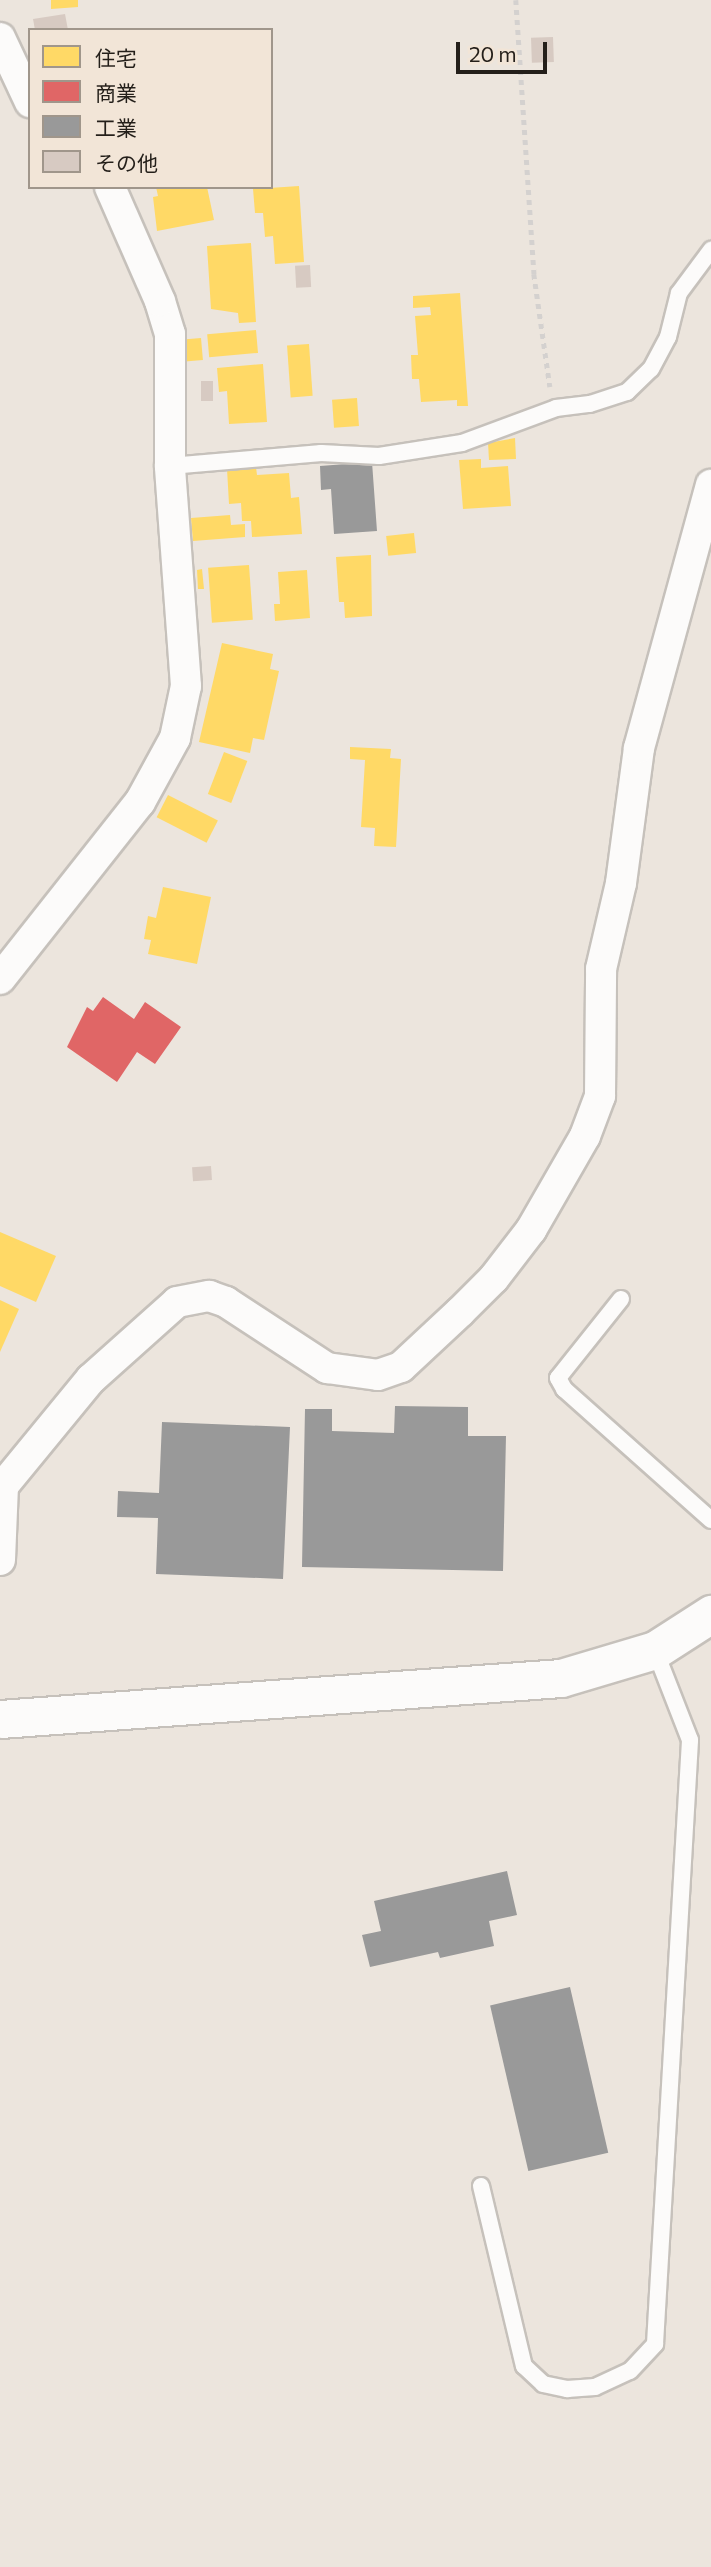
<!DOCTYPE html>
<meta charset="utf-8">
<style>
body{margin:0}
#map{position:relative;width:711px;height:2567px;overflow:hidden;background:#ece5dd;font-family:Commissioner,"Noto Sans JP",sans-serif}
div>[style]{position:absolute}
.homes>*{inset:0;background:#ffd966;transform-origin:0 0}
.shops>*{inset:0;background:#e06666}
.industry>*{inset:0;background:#999;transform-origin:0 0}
.building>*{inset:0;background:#d7cac2;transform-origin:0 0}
.path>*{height:4.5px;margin-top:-2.25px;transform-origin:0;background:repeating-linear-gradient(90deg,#d4d1cf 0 5px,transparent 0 10px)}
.roads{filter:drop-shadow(2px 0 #c6c1bb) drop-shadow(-2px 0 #c6c1bb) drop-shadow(0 2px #c6c1bb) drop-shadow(0 -2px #c6c1bb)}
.service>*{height:16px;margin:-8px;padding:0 8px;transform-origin:8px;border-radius:8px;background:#fcfbfa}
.minor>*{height:30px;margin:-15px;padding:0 15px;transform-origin:15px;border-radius:15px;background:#fcfbfa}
.tertiary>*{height:37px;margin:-18.5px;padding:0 18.5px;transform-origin:18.5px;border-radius:18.5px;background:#fcfbfa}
span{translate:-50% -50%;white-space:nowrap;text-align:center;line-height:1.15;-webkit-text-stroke:7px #f2e5d7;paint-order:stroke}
.legend{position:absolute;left:28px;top:28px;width:245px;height:161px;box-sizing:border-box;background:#f2e5d7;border:2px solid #a0968b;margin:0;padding:9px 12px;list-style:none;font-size:21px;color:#241f1a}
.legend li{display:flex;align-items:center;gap:14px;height:35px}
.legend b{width:35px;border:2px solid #a0968b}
.scale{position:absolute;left:456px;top:42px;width:91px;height:32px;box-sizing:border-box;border:4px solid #241f1a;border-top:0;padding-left:9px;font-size:21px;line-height:24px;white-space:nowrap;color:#241f1a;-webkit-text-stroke:5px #f2e5d7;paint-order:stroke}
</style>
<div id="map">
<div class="homes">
<div style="clip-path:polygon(51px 0,78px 0,78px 7px,51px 9px)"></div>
<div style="clip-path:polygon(299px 186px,304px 262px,275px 264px,273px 236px,265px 237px,263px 213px,255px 213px,253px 189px)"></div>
<div style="clip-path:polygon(156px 187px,207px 187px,214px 220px,157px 231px,153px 197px,158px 196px)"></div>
<div style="clip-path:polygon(251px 243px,256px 322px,239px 323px,238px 313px,211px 309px,207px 246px)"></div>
<div style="clip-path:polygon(460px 293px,468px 406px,457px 406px,457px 400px,421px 402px,419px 379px,412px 379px,411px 355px,418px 355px,415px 316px,431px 315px,430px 307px,413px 308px,413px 296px)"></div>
<div style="left:256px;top:330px;width:23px;height:49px;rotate:85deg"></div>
<div style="left:201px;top:338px;width:22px;height:18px;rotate:85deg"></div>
<div style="left:309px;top:344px;width:52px;height:22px;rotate:86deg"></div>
<div style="clip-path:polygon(263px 364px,267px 422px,229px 424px,227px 391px,219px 392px,217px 368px)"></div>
<div style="left:357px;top:398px;width:28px;height:25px;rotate:86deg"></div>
<div style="clip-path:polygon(515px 438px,516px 459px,489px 460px,488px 443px)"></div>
<div style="clip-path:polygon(481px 459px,481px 468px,508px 466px,511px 506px,463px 509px,459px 460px)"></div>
<div style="clip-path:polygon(256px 467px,257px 475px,289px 473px,291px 498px,299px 497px,302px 534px,252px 537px,251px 521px,242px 521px,241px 503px,229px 504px,227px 469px)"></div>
<div style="clip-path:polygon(230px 515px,231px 525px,245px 524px,245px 537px,193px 541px,191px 518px)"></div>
<div style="left:414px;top:533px;width:20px;height:28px;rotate:84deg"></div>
<div style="clip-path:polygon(371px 555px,372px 616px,345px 618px,344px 602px,339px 602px,336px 557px)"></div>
<div style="left:249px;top:565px;width:55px;height:41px;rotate:86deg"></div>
<div style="clip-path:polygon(202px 569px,204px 589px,198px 589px,197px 570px)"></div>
<div style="clip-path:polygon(307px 570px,310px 618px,275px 621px,274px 604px,280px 604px,278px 572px)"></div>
<div style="clip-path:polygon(222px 643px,273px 654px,270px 669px,279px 671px,264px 740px,253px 738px,250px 753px,199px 742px)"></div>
<div style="clip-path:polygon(350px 747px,391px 749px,390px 758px,401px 759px,396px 847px,374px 846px,375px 828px,361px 827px,365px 760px,350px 759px)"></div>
<div style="left:224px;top:752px;width:25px;height:45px;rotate:21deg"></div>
<div style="left:168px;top:795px;width:56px;height:25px;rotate:27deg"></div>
<div style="clip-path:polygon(163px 887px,211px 897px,197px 964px,148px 954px,151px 940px,144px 939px,148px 916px,156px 918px)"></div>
<div style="clip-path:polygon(0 1232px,56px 1256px,36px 1302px,0 1286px)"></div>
<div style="clip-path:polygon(0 1300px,19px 1309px,0 1352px)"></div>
</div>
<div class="shops">
<div style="clip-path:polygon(103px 997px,134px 1019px,145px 1002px,181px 1027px,155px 1064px,137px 1052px,117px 1082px,67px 1047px,87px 1007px,93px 1011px)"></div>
</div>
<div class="industry">
<div style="clip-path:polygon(372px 462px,377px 531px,334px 534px,331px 489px,321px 490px,320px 466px)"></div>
<div style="clip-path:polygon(395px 1406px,468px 1407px,468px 1436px,506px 1436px,503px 1571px,302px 1567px,305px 1409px,332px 1409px,332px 1431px,394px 1433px)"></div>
<div style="clip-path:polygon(162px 1422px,290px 1427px,283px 1579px,156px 1574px,158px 1518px,117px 1517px,118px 1491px,159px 1493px)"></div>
<div style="clip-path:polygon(507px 1871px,517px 1915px,489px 1921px,494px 1946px,440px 1958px,438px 1952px,370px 1967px,362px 1935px,381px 1931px,374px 1901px)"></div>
<div style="left:570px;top:1987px;width:170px;height:82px;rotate:77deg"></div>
</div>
<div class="building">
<div style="clip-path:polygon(65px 14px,68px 30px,35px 30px,33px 19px)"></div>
<div style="left:553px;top:37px;width:25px;height:22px;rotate:88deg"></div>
<div style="left:310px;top:265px;width:22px;height:15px;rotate:87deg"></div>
<div style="left:201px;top:381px;width:12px;height:20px"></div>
<div style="left:211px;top:1166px;width:14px;height:19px;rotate:86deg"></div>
</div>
<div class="path">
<div style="left:516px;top:0;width:275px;rotate:86.2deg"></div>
<div style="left:534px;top:274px;width:114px;rotate:81.9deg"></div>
</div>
<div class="roads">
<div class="service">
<div style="left:170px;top:466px;width:152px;rotate:-4.9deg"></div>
<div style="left:321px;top:453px;width:58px;rotate:3deg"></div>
<div style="left:379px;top:456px;width:84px;rotate:-8.9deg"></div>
<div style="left:462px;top:443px;width:100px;rotate:-20.4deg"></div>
<div style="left:556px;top:408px;width:34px;rotate:-7deg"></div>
<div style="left:590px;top:404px;width:39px;rotate:-18deg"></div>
<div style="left:627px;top:392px;width:33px;rotate:-44deg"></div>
<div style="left:651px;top:369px;width:36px;rotate:-62deg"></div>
<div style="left:668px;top:337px;width:45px;rotate:-76deg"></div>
<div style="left:679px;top:293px;width:54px;rotate:-53.3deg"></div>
<div style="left:621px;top:1299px;width:101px;rotate:128.6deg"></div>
<div style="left:558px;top:1378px;width:13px;rotate:61deg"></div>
<div style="left:564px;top:1389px;width:197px;rotate:41.7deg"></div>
<div style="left:481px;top:2186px;width:185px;rotate:76.6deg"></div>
<div style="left:524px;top:2366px;width:26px;rotate:43deg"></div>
<div style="left:543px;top:2384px;width:25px;rotate:12deg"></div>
<div style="left:567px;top:2389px;width:28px;rotate:-4deg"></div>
<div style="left:595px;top:2387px;width:38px;rotate:-25deg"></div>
<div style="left:630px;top:2371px;width:37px;rotate:-47deg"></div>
<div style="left:655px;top:2344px;width:605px;rotate:-86.68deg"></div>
<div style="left:690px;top:1740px;width:97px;rotate:-111.3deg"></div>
</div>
<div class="minor">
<div style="left:0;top:38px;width:71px;rotate:64.9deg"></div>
<div style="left:0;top:979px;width:226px;rotate:-51.7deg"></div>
<div style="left:140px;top:802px;width:73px;rotate:-61.3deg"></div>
<div style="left:175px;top:738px;width:53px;rotate:-78.1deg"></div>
<div style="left:186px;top:686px;width:221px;rotate:-94.2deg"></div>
<div style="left:170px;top:466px;width:132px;rotate:-90deg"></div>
<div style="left:170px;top:334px;width:34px;rotate:-107deg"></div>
<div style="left:160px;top:301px;width:124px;rotate:-113.7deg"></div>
<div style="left:0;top:1560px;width:74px;rotate:-87.7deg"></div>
<div style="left:3px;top:1486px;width:139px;rotate:-50.6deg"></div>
<div style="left:91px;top:1379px;width:115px;rotate:-41.8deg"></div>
<div style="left:177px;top:1302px;width:33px;rotate:-11deg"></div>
<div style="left:209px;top:1296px;width:18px;rotate:19deg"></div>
<div style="left:226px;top:1302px;width:121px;rotate:33.2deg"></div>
<div style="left:327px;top:1368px;width:51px;rotate:7.8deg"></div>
<div style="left:378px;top:1375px;width:24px;rotate:-19deg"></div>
<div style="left:401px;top:1367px;width:81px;rotate:-43deg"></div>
<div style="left:460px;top:1312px;width:48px;rotate:-45deg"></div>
<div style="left:494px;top:1278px;width:61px;rotate:-52.4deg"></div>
<div style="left:531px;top:1230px;width:108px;rotate:-60.1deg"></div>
<div style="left:585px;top:1136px;width:43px;rotate:-69.4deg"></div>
<div style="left:600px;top:1096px;width:127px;rotate:-89.5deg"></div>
<div style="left:601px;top:969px;width:88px;rotate:-76.9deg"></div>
<div style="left:621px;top:883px;width:136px;rotate:-82.4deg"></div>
<div style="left:639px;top:748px;width:273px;rotate:-74.7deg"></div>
</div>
<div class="tertiary">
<div style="left:0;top:1719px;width:562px;rotate:-4.18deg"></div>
<div style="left:561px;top:1678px;width:98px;rotate:-16.6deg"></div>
<div style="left:655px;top:1650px;width:67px;rotate:-32.7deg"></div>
</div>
</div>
<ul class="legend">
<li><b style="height:19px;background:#ffd966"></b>住宅</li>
<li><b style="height:19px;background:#e06666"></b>商業</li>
<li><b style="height:19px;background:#999"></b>工業</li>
<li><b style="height:19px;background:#d7cac2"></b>その他</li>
</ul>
<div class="scale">20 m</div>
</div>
